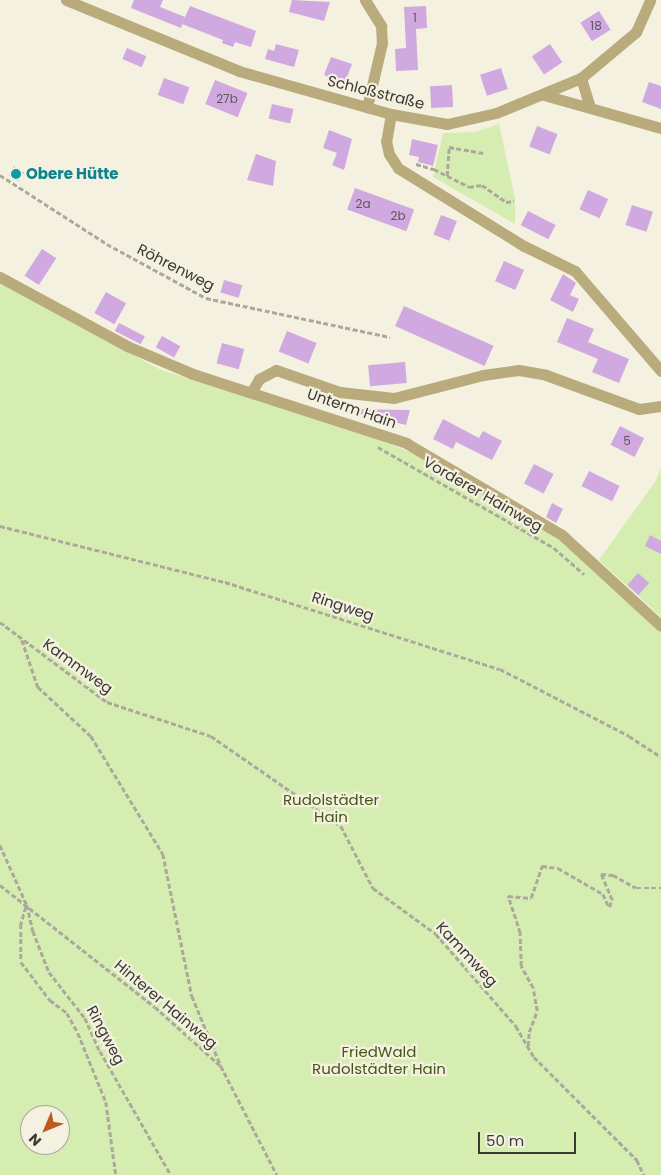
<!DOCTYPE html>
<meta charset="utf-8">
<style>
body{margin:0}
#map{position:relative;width:661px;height:1175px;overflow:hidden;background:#f5f1e1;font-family:Poppins,sans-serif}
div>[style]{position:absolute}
.green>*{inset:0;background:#d6edb2}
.building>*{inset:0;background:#d0a9e1;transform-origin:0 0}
.path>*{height:2.5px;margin-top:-1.25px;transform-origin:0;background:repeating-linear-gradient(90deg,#aca99c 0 5px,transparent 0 7.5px)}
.minor>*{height:11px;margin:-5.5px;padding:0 5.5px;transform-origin:5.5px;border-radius:5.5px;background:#b9ab7b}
.dots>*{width:14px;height:14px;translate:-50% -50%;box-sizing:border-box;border:2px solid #f5f1e1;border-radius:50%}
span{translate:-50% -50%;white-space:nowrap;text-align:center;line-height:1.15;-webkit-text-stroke:4.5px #f5f1e1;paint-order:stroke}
.number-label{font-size:12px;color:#60555e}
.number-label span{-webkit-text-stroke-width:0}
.street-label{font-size:15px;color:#3a3932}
.culture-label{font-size:15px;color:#0d838f;font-weight:700}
.left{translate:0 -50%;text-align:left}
.park-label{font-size:15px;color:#435714}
.north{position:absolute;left:20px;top:1105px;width:50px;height:50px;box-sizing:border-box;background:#f5f1e1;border:1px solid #aaa79b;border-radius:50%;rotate:225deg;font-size:14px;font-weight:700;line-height:20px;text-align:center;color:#3a3932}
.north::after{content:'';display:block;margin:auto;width:18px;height:22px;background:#bd5a20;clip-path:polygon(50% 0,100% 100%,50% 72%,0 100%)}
.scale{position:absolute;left:478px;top:1132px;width:98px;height:22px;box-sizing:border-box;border:2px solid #3a3932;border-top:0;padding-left:6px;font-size:15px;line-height:18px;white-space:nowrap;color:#3a3932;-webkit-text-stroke:4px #f5f1e1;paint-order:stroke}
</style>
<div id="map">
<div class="green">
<div style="clip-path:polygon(499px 124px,515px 198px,515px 224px,433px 177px,443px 133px,475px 132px)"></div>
<div style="clip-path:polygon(evenodd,0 282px,161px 370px,371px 436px,419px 456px,567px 544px,661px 631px,661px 1175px,0 1175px,0 282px,30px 1115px,60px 1115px,60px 1145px,30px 1145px,30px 1115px)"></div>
<div style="clip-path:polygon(661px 468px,661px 617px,599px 560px,655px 482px)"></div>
</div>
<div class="building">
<div style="clip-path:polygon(134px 0,163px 0,160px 7px,185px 17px,181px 28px,131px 8px)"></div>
<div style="clip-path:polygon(292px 0,330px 2px,324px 21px,289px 12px)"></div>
<div style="clip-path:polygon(190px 6px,256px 31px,251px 47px,235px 42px,233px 47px,222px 43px,223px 40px,182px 24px)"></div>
<div style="clip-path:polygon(426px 6px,427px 28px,416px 29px,418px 70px,396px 71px,395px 49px,406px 48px,404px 7px)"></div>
<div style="left:599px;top:11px;width:22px;height:22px;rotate:58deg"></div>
<div style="clip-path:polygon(276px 44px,299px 50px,294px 67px,265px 59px,268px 49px,274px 51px)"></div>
<div style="left:550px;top:44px;width:22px;height:22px;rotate:56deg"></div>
<div style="left:127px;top:48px;width:21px;height:12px;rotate:23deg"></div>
<div style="clip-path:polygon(331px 57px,352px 64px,344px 85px,324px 75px)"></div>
<div style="left:501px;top:68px;width:22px;height:22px;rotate:72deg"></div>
<div style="left:164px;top:78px;width:27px;height:18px;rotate:20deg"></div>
<div style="left:215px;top:80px;width:35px;height:26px;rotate:22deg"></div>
<div style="clip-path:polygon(649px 82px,661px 86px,661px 109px,642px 102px)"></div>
<div style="left:452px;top:85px;width:22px;height:22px;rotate:87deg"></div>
<div style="left:272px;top:104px;width:22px;height:15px;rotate:13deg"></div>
<div style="left:537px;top:126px;width:22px;height:22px;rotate:21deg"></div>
<div style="clip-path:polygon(329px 130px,352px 139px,344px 170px,332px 165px,337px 153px,323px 148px)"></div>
<div style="clip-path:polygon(412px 139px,438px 145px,433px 166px,418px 162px,419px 157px,409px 155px)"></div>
<div style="clip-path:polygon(256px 154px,276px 161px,273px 186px,247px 180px)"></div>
<div style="left:14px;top:166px;width:12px;height:11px;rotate:31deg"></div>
<div style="left:355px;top:188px;width:63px;height:23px;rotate:20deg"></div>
<div style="left:588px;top:190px;width:22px;height:21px;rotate:24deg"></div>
<div style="left:632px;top:205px;width:22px;height:21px;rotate:18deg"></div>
<div style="left:528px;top:211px;width:31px;height:16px;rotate:27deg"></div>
<div style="left:441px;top:215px;width:17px;height:21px;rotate:21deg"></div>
<div style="left:42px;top:249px;width:17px;height:32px;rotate:33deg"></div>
<div style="left:504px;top:261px;width:22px;height:22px;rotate:24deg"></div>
<div style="clip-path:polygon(563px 274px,576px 283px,570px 295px,579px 299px,573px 312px,550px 300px)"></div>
<div style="left:224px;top:280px;width:19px;height:13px;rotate:16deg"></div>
<div style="left:106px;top:292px;width:23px;height:24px;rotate:29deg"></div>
<div style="left:404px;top:306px;width:98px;height:22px;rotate:24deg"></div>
<div style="clip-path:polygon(567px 318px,594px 329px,588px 342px,629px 359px,619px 383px,592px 372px,598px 359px,557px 342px)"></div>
<div style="left:119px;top:323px;width:29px;height:9px;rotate:27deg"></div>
<div style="left:287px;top:331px;width:32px;height:22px;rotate:22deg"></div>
<div style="left:162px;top:336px;width:21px;height:13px;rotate:29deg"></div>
<div style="left:222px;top:343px;width:23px;height:21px;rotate:15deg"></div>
<div style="left:405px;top:362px;width:21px;height:37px;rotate:85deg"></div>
<div style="clip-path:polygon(356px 409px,410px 410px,406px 425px,356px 413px)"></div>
<div style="clip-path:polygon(443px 419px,479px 438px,483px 431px,502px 441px,492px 460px,456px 442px,453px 449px,433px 439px)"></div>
<div style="left:620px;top:426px;width:27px;height:21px;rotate:27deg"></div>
<div style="left:534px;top:464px;width:22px;height:22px;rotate:27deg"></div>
<div style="left:589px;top:471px;width:34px;height:17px;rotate:26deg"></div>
<div style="clip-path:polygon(552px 503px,563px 509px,556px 523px,546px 517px)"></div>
<div style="clip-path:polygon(650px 535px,661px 541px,661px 554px,645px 546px)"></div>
<div style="left:638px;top:573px;width:15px;height:16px;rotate:42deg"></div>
</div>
<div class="path">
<div style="left:416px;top:164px;width:19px;rotate:16deg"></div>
<div style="left:434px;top:169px;width:39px;rotate:27deg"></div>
<div style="left:469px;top:187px;width:13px;rotate:-9deg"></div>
<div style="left:482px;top:185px;width:29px;rotate:35deg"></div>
<div style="left:506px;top:202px;width:8px;rotate:-7deg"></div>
<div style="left:0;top:175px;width:127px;rotate:32.8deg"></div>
<div style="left:107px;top:244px;width:113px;rotate:28.6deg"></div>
<div style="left:206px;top:298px;width:188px;rotate:12deg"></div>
<div style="left:447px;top:176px;width:29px;rotate:-86deg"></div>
<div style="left:449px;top:147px;width:35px;rotate:10deg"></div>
<div style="left:378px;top:447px;width:203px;rotate:29.8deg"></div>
<div style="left:554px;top:548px;width:40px;rotate:41deg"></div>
<div style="left:0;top:526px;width:232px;rotate:14deg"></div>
<div style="left:225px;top:582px;width:288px;rotate:17.6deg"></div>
<div style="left:500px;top:669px;width:145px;rotate:27.4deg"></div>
<div style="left:629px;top:736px;width:38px;rotate:33deg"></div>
<div style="left:0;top:622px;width:134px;rotate:36.8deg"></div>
<div style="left:107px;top:702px;width:109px;rotate:18.1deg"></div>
<div style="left:211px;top:736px;width:158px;rotate:34.7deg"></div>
<div style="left:341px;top:826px;width:70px;rotate:62.7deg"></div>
<div style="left:373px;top:888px;width:78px;rotate:36.1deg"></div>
<div style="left:436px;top:934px;width:122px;rotate:49deg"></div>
<div style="left:516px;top:1026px;width:36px;rotate:60deg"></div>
<div style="left:534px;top:1057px;width:146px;rotate:45deg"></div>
<div style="left:637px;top:1160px;width:17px;rotate:65deg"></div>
<div style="left:22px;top:640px;width:50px;rotate:71.2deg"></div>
<div style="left:38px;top:687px;width:72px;rotate:42.8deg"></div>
<div style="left:91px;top:736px;width:138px;rotate:58.6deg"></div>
<div style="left:163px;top:854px;width:145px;rotate:78.5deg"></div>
<div style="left:192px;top:996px;width:76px;rotate:67.5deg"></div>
<div style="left:0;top:845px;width:66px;rotate:65.8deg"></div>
<div style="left:27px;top:905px;width:27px;rotate:77deg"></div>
<div style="left:33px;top:931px;width:44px;rotate:68.7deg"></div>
<div style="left:49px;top:972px;width:58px;rotate:52deg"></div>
<div style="left:85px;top:1018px;width:36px;rotate:66deg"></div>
<div style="left:100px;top:1051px;width:143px;rotate:60.2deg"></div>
<div style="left:0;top:885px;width:197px;rotate:38.2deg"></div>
<div style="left:155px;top:1007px;width:89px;rotate:41.8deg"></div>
<div style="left:221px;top:1066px;width:123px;rotate:62.8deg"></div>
<div style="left:26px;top:907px;width:18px;rotate:106deg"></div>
<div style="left:21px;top:924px;width:38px;rotate:90deg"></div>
<div style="left:21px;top:962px;width:48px;rotate:52.7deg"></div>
<div style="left:50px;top:1000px;width:21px;rotate:37deg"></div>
<div style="left:67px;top:1013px;width:23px;rotate:61deg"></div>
<div style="left:78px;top:1033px;width:74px;rotate:67.9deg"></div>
<div style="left:106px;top:1102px;width:74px;rotate:82.2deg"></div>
<div style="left:528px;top:1046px;width:14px;rotate:-86deg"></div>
<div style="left:529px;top:1032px;width:22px;rotate:-69deg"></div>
<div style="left:537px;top:1011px;width:23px;rotate:-100deg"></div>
<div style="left:533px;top:988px;width:25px;rotate:-119deg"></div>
<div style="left:521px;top:966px;width:33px;rotate:-92deg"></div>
<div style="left:520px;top:933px;width:39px;rotate:-108deg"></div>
<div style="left:508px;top:896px;width:23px;rotate:5deg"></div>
<div style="left:531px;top:898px;width:34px;rotate:-71deg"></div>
<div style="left:542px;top:866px;width:16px;rotate:7deg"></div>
<div style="left:558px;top:868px;width:52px;rotate:30deg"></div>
<div style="left:603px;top:894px;width:14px;rotate:65deg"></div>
<div style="left:609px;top:907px;width:8px;rotate:-67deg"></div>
<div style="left:612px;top:900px;width:28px;rotate:-113deg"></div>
<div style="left:601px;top:874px;width:12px;rotate:5deg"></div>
<div style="left:613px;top:875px;width:26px;rotate:29deg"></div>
<div style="left:636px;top:888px;width:25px"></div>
</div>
<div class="minor">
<div style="left:66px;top:0;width:187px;rotate:22.3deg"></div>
<div style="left:239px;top:71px;width:158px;rotate:15.8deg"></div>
<div style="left:391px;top:114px;width:57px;rotate:10.1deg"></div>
<div style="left:447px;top:124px;width:50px;rotate:-12.7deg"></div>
<div style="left:496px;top:113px;width:92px;rotate:-22.4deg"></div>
<div style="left:581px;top:78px;width:72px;rotate:-39.9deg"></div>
<div style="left:636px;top:32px;width:35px;rotate:-66deg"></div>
<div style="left:365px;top:0;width:31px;rotate:58deg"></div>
<div style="left:381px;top:26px;width:17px;rotate:87deg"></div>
<div style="left:382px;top:43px;width:66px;rotate:103.2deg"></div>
<div style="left:581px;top:78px;width:30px;rotate:73deg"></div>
<div style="left:544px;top:95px;width:122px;rotate:15.8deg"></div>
<div style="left:391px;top:114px;width:27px;rotate:100deg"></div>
<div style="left:386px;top:141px;width:13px;rotate:77deg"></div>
<div style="left:389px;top:154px;width:17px;rotate:57deg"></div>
<div style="left:398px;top:168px;width:148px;rotate:31.8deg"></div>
<div style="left:524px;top:246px;width:57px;rotate:26.1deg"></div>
<div style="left:575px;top:271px;width:132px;rotate:49.3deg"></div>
<div style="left:0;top:277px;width:145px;rotate:28.5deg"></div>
<div style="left:127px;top:346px;width:72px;rotate:23deg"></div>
<div style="left:193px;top:374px;width:224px;rotate:17.9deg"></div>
<div style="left:406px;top:443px;width:181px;rotate:30.5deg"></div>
<div style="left:562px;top:535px;width:134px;rotate:42.6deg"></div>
<div style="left:252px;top:391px;width:14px;rotate:-60deg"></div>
<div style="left:259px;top:379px;width:19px;rotate:-28deg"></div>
<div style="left:276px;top:370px;width:68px;rotate:19deg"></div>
<div style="left:340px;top:392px;width:54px;rotate:6.3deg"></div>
<div style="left:394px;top:398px;width:92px;rotate:-14.5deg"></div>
<div style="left:483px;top:375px;width:36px;rotate:-8deg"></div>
<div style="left:519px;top:370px;width:27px;rotate:10deg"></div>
<div style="left:546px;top:375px;width:99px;rotate:20.1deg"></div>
<div style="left:639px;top:409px;width:22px;rotate:-8deg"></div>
</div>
<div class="dots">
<div style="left:16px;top:174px;background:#0f9aa8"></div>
</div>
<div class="number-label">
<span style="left:415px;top:18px">1</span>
<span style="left:596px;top:26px">18</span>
<span style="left:227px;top:99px">27b</span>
<span style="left:363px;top:204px">2a</span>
<span style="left:398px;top:216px">2b</span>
<span style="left:627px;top:441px">5</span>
</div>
<div class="street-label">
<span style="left:376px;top:92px;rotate:14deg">Schloßstraße</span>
<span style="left:176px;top:267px;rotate:27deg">Röhrenweg</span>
<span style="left:352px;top:408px;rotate:19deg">Unterm Hain</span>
<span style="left:483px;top:494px;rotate:30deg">Vorderer Hainweg</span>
<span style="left:343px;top:606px;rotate:18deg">Ringweg</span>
<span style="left:78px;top:666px;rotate:36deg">Kammweg</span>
<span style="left:467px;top:954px;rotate:47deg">Kammweg</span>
<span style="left:166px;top:1004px;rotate:40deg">Hinterer Hainweg</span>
<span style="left:106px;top:1035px;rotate:62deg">Ringweg</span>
</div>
<div class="culture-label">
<span class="left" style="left:26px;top:174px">Obere Hütte</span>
</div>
<div class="park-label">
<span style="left:331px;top:808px">Rudolstädter<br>Hain</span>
<span style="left:379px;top:1060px">FriedWald<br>Rudolstädter Hain</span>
</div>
<div class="north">N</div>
<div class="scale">50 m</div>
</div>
